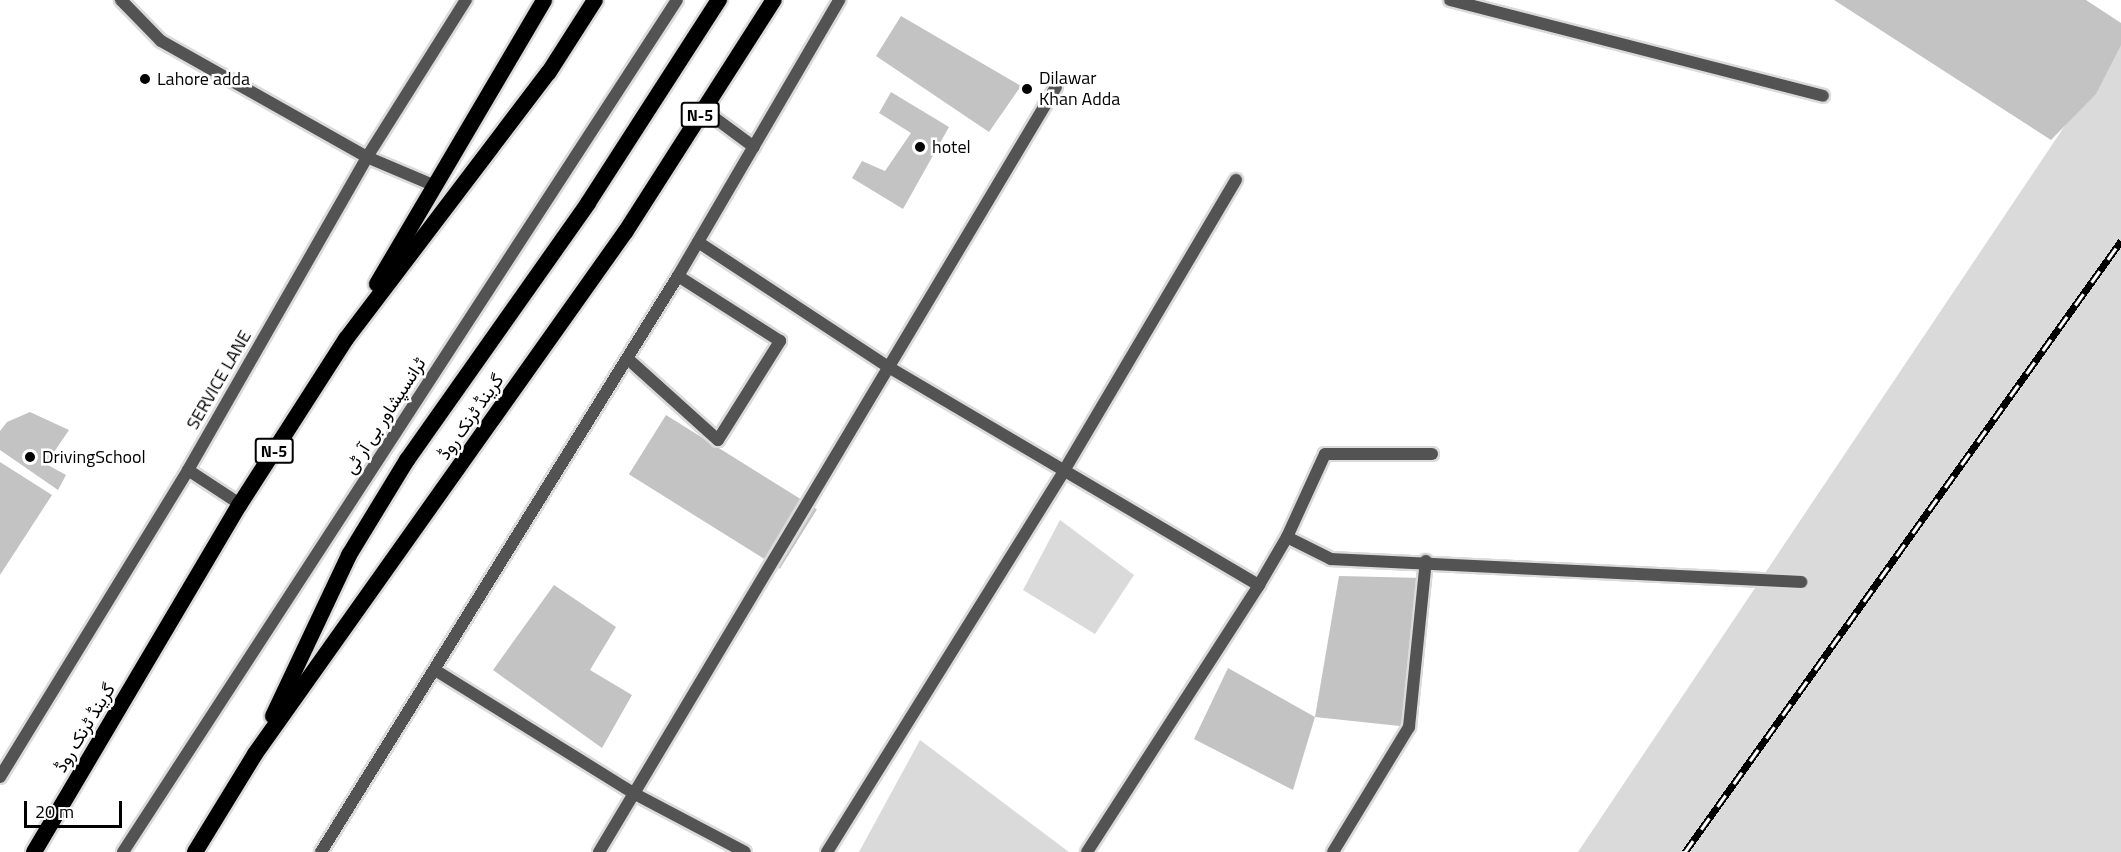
<!DOCTYPE html>
<meta charset="utf-8">
<style>
body{margin:0}
#map{position:relative;width:2121px;height:852px;overflow:hidden;background:#fff;font-family:"Titillium Web",Vazirmatn,sans-serif}
div>[style]{position:absolute}
.green>*{inset:0;background:#dadada}
.building>*{inset:0;background:#c3c3c3;transform-origin:0 0}
.roads{filter:drop-shadow(2px 0 #dbdbdb) drop-shadow(-2px 0 #dbdbdb) drop-shadow(0 2px #dbdbdb) drop-shadow(0 -2px #dbdbdb)}
.service>*{height:12px;margin:-6px;padding:0 6px;transform-origin:6px;border-radius:6px;background:#535353}
.minor>*{height:12px;margin:-6px;padding:0 6px;transform-origin:6px;border-radius:6px;background:#535353}
.tertiary>*{height:12px;margin:-6px;padding:0 6px;transform-origin:6px;border-radius:6px;background:#535353}
.trunk>*{height:16px;margin:-8px;padding:0 8px;transform-origin:8px;border-radius:8px;background:#000}
.rail>*{height:7px;margin-top:-3.5px;transform-origin:0;background:repeating-linear-gradient(90deg,#fff 0 14px,#000 0 28px);box-sizing:border-box;border-block:2px solid #000}
.dots>*{width:16px;height:16px;translate:-50% -50%;box-sizing:border-box;border:3px solid #fff;border-radius:50%}
span{translate:-50% -50%;white-space:nowrap;text-align:center;line-height:1.15;-webkit-text-stroke:5px #fff;paint-order:stroke}
.shield-label span{padding:2px 4px;background:#fff;border:2px solid;border-radius:4px;-webkit-text-stroke-width:0}
.shield-label{font-size:16px;color:#000;font-weight:700}
.poi-label{font-size:18px;color:#000}
.left{translate:0 -50%;text-align:left}
.street-label{font-size:18px;color:#000}
.scale{position:absolute;left:24px;top:801px;width:98px;height:27px;box-sizing:border-box;border:3px solid #000;border-top:0;padding-left:8px;font-size:18px;line-height:21px;white-space:nowrap;color:#000;-webkit-text-stroke:4px #fff;paint-order:stroke}
</style>
<div id="map">
<div class="green">
<div style="clip-path:polygon(2121px 42px,2121px 852px,1578px 852px)"></div>
<div style="clip-path:polygon(1060px 520px,1134px 575px,1095px 634px,1023px 590px)"></div>
<div style="clip-path:polygon(920px 740px,1069px 852px,859px 852px)"></div>
</div>
<div class="building">
<div style="clip-path:polygon(1834px 0,2086px 0,2121px 23px,2121px 45px,2096px 94px,2051px 140px)"></div>
<div style="clip-path:polygon(901px 16px,1021px 86px,989px 132px,876px 56px)"></div>
<div style="clip-path:polygon(891px 92px,949px 127px,903px 209px,852px 178px,862px 161px,885px 171px,911px 133px,879px 113px)"></div>
<div style="clip-path:polygon(30px 412px,69px 430px,46px 464px,66px 475px,58px 490px,0 450px,0 431px,7px 422px)"></div>
<div style="left:666px;top:415px;width:178px;height:70px;rotate:32deg"></div>
<div style="clip-path:polygon(0 462px,52px 495px,0 575px)"></div>
<div style="clip-path:polygon(1339px 576px,1424px 578px,1409px 727px,1315px 717px)"></div>
<div style="clip-path:polygon(554px 585px,616px 627px,590px 670px,632px 695px,602px 748px,493px 670px)"></div>
<div style="clip-path:polygon(1228px 668px,1315px 717px,1293px 790px,1194px 739px)"></div>
</div>
<div class="roads">
<div class="service">
<div style="left:121px;top:0;width:57px;rotate:45.7deg"></div>
<div style="left:161px;top:41px;width:236px;rotate:29.4deg"></div>
<div style="left:367px;top:157px;width:72px;rotate:23deg"></div>
<div style="left:628px;top:359px;width:121px;rotate:42deg"></div>
<div style="left:718px;top:440px;width:117px;rotate:-57.9deg"></div>
<div style="left:780px;top:341px;width:121px;rotate:-147.5deg"></div>
<div style="left:123px;top:852px;width:1016px;rotate:-56.97deg"></div>
</div>
<div class="minor">
<div style="left:1450px;top:0;width:385px;rotate:14.4deg"></div>
<div style="left:698px;top:242px;width:230px;rotate:33.3deg"></div>
<div style="left:890px;top:368px;width:428px;rotate:30.5deg"></div>
<div style="left:1287px;top:537px;width:49px;rotate:26.6deg"></div>
<div style="left:1331px;top:559px;width:471px;rotate:2.8deg"></div>
<div style="left:435px;top:670px;width:235px;rotate:31.8deg"></div>
<div style="left:635px;top:794px;width:124px;rotate:27.8deg"></div>
<div style="left:599px;top:852px;width:891px;rotate:-59.15deg"></div>
<div style="left:827px;top:852px;width:451px;rotate:-58.1deg"></div>
<div style="left:1065px;top:469px;width:336px;rotate:-59.4deg"></div>
<div style="left:1087px;top:852px;width:318px;rotate:-57.2deg"></div>
<div style="left:1259px;top:585px;width:56px;rotate:-59.7deg"></div>
<div style="left:1287px;top:537px;width:91px;rotate:-65.4deg"></div>
<div style="left:1325px;top:454px;width:107px"></div>
<div style="left:1333px;top:852px;width:146px;rotate:-58.7deg"></div>
<div style="left:1409px;top:727px;width:167px;rotate:-84.2deg"></div>
</div>
<div class="tertiary">
<div style="left:704px;top:110px;width:62px;rotate:36.5deg"></div>
<div style="left:188px;top:470px;width:62px;rotate:33.2deg"></div>
<div style="left:0;top:777px;width:360px;rotate:-58.5deg"></div>
<div style="left:188px;top:470px;width:361px;rotate:-60.2deg"></div>
<div style="left:367px;top:157px;width:186px;rotate:-57.8deg"></div>
<div style="left:321px;top:852px;width:678px;rotate:-58.21deg"></div>
<div style="left:678px;top:276px;width:320px;rotate:-59.7deg"></div>
</div>
<div class="trunk">
<div style="left:377px;top:284px;width:329px;rotate:-59.5deg"></div>
<div style="left:273px;top:716px;width:178px;rotate:-64.7deg"></div>
<div style="left:349px;top:555px;width:111px;rotate:-58.6deg"></div>
<div style="left:407px;top:460px;width:314px;rotate:-54.8deg"></div>
<div style="left:588px;top:203px;width:242px;rotate:-57.2deg"></div>
<div style="left:34px;top:852px;width:404px;rotate:-59.4deg"></div>
<div style="left:240px;top:504px;width:196px;rotate:-57.3deg"></div>
<div style="left:346px;top:339px;width:335px;rotate:-52.8deg"></div>
<div style="left:549px;top:72px;width:85px;rotate:-57.4deg"></div>
<div style="left:195px;top:852px;width:115px;rotate:-58.5deg"></div>
<div style="left:255px;top:754px;width:641px;rotate:-54.65deg"></div>
<div style="left:626px;top:231px;width:274px;rotate:-57.4deg"></div>
</div>
</div>
<div class="rail">
<div style="left:1685px;top:852px;width:751px;rotate:-54.49deg"></div>
</div>
<div class="dots">
<div style="left:145px;top:79px;background:#000"></div>
<div style="left:1027px;top:89px;background:#000"></div>
<div style="left:920px;top:147px;background:#000"></div>
<div style="left:30px;top:457px;background:#000"></div>
</div>
<div class="shield-label">
<span style="left:700px;top:115px">N-5</span>
<span style="left:274px;top:451px">N-5</span>
</div>
<div class="poi-label">
<span class="left" style="left:157px;top:79px">Lahore adda</span>
<span class="left" style="left:1039px;top:89px">Dilawar<br>Khan Adda</span>
<span class="left" style="left:932px;top:147px">hotel</span>
<span class="left" style="left:42px;top:457px">DrivingSchool</span>
</div>
<div class="street-label">
<span style="left:219px;top:380px;rotate:-60deg">SERVICE LANE</span>
<span style="left:385px;top:416px;rotate:-57deg">ٹرانسپشاور بی آر ٹی</span>
<span style="left:471px;top:417px;rotate:-55deg">گرینڈ ٹرنک روڈ</span>
<span style="left:85px;top:728px;rotate:-59deg">گرینڈ ٹرنک روڈ</span>
</div>
<div class="scale">20 m</div>
</div>
